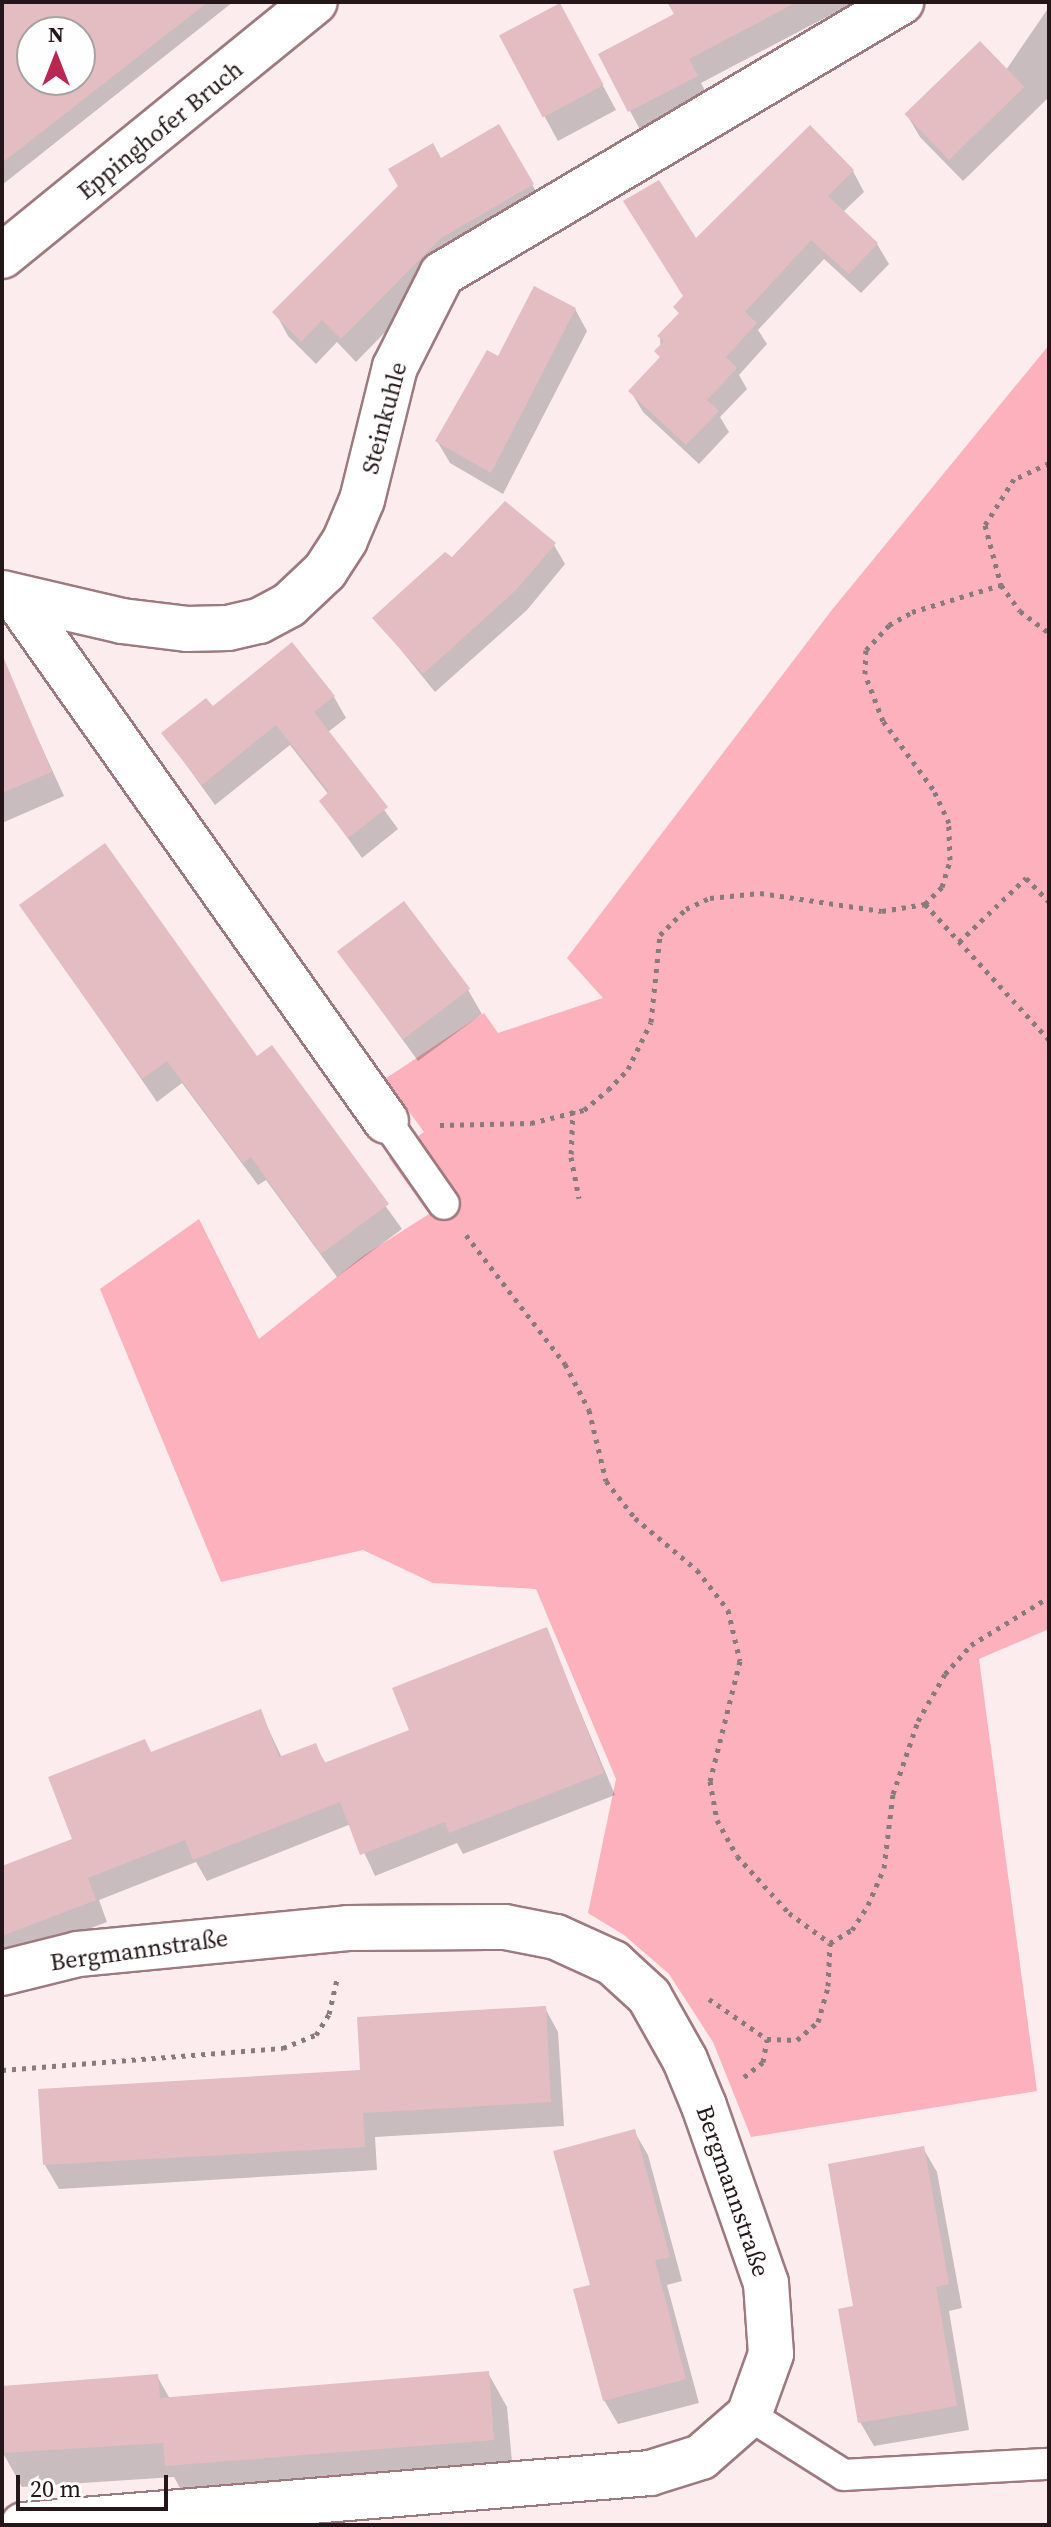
<!DOCTYPE html>
<meta charset="utf-8">
<style>
body{margin:0}
#map{position:relative;width:1051px;height:2527px;overflow:hidden;background:#fcecee;font-family:"Source Serif 4",serif}
div>[style]{position:absolute}
.green>*{inset:0;background:#fdb1bc}
.shadow>*{inset:0;background:#0003}
.building>*{inset:0;background:#e3bdc1;transform-origin:0 0}
.path>*{height:5px;margin-top:-2.5px;transform-origin:0;background:repeating-linear-gradient(90deg,#897a7c 0 4px,transparent 0 10px)}
.roads{filter:drop-shadow(2px 0 #9d7a7f) drop-shadow(-2px 0 #9d7a7f) drop-shadow(0 2px #9d7a7f) drop-shadow(0 -2px #9d7a7f)}
.service>*{height:30px;margin:-15px;padding:0 15px;transform-origin:15px;border-radius:15px;background:#fff}
.minor>*{height:44px;margin:-22px;padding:0 22px;transform-origin:22px;border-radius:22px;background:#fff}
span{translate:-50% -50%;white-space:nowrap;text-align:center;line-height:1.15;-webkit-text-stroke:6px #fefefe;paint-order:stroke}
.street-label{font-size:24px;color:#251719}
.frame{position:absolute;inset:0;border:4px solid #251719;pointer-events:none}
.north{position:absolute;left:16px;top:16px;width:80px;height:80px;box-sizing:border-box;background:#fefefe;border:2px solid #a7a2a2;border-radius:50%;rotate:0deg;font-size:22px;font-weight:700;line-height:32px;text-align:center;color:#251719}
.north::after{content:'';display:block;margin:auto;width:28px;height:36px;background:#b72751;clip-path:polygon(50% 0,100% 100%,50% 72%,0 100%)}
.scale{position:absolute;left:16px;top:2475px;width:152px;height:36px;box-sizing:border-box;border:4px solid #251719;border-top:0;padding-left:10px;font-size:24px;line-height:28px;white-space:nowrap;color:#251719;-webkit-text-stroke:6px #fefefe;paint-order:stroke}
</style>
<div id="map">
<div class="green">
<div style="clip-path:polygon(1049px 345px,1049px 1629px,979px 1659px,1037px 2091px,751px 2137px,713px 2042px,669px 1974px,624px 1935px,588px 1913px,616px 1779px,536px 1589px,433px 1583px,363px 1550px,221px 1582px,100px 1289px,199px 1219px,259px 1339px,363px 1256px,429px 1214px,389px 1158px,424px 1132px,385px 1079px,484px 1013px,498px 1033px,603px 998px,567px 958px,831px 611px)"></div>
</div>
<div class="shadow">
<div style="clip-path:polygon(evenodd,2px 2px,233px 2px,2px 185px,2px 2px,32px 32px,80px 32px,80px 80px,32px 80px,32px 32px)"></div>
<div style="clip-path:polygon(669px 2px,855px 2px,701px 83px,710px 100px,643px 135px,630px 111px,677px 15px)"></div>
<div style="clip-path:polygon(1049px 7px,1049px 97px,963px 181px,920px 137px,907px 115px,1006px 70px)"></div>
<div style="clip-path:polygon(573px 30px,616px 110px,558px 141px,501px 37px)"></div>
<div style="clip-path:polygon(498px 127px,546px 208px,454px 262px,356px 362px,337px 342px,316px 364px,288px 336px,275px 312px,441px 160px)"></div>
<div style="clip-path:polygon(810px 127px,853px 171px,864px 192px,843px 212px,877px 244px,889px 264px,861px 293px,824px 259px,758px 330px,767px 344px,739px 375px,747px 389px,720px 417px,729px 432px,699px 464px,643px 412px,631px 392px,661px 359px,660px 336px,680px 315px,675px 307px,685px 297px,695px 241px)"></div>
<div style="clip-path:polygon(575px 309px,587px 331px,503px 494px,450px 463px,437px 441px,499px 359px)"></div>
<div style="clip-path:polygon(554px 545px,565px 564px,527px 610px,435px 692px,375px 618px,452px 560px)"></div>
<div style="clip-path:polygon(12px 682px,64px 796px,2px 823px,2px 686px)"></div>
<div style="clip-path:polygon(334px 697px,346px 718px,328px 732px,398px 829px,362px 858px,321px 801px,329px 795px,290px 745px,215px 805px,164px 734px,213px 709px)"></div>
<div style="clip-path:polygon(22px 906px,257px 1059px,272px 1047px,402px 1229px,337px 1277px,266px 1180px,258px 1185px,182px 1083px,157px 1102px)"></div>
<div style="clip-path:polygon(339px 952px,468px 990px,482px 1014px,418px 1061px)"></div>
<div style="clip-path:polygon(546px 1629px,615px 1795px,463px 1854px,457px 1843px,375px 1876px,351px 1824px,207px 1881px,196px 1862px,99px 1900px,107px 1922px,2px 1962px,2px 1868px,75px 1840px,151px 1754px,260px 1711px,282px 1758px,315px 1745px,326px 1764px,412px 1731px)"></div>
<div style="clip-path:polygon(545px 2008px,558px 2032px,564px 2126px,375px 2137px,377px 2170px,59px 2189px,45px 2165px,362px 2072px)"></div>
<div style="clip-path:polygon(634px 2131px,648px 2155px,682px 2281px,667px 2285px,699px 2403px,618px 2424px,604px 2400px,592px 2287px)"></div>
<div style="clip-path:polygon(923px 2148px,937px 2172px,962px 2308px,949px 2311px,969px 2430px,874px 2446px,860px 2422px,856px 2308px)"></div>
<div style="clip-path:polygon(488px 2373px,507px 2407px,513px 2473px,186px 2499px,174px 2477px,22px 2487px,3px 2453px,2px 2388px,157px 2376px,170px 2399px)"></div>
</div>
<div class="building">
<div style="clip-path:polygon(evenodd,2px 2px,208px 2px,2px 163px,2px 2px,32px 32px,80px 32px,80px 80px,32px 80px,32px 32px)"></div>
<div style="clip-path:polygon(667px 2px,797px 2px,689px 59px,698px 76px,628px 112px,598px 54px,674px 14px)"></div>
<div style="left:560px;top:3px;width:93px;height:69px;rotate:62deg"></div>
<div style="left:980px;top:41px;width:64px;height:105px;rotate:46deg"></div>
<div style="clip-path:polygon(499px 124px,534px 184px,441px 238px,341px 339px,322px 320px,301px 342px,272px 312px,398px 186px,388px 169px,433px 143px,441px 158px)"></div>
<div style="clip-path:polygon(810px 125px,854px 170px,828px 196px,878px 243px,849px 274px,811px 240px,745px 312px,757px 323px,726px 357px,737px 368px,707px 400px,719px 411px,686px 445px,628px 391px,660px 357px,654px 351px,664px 341px,657px 336px,679px 313px,673px 307px,683px 296px,623px 201px,659px 180px,696px 238px)"></div>
<div style="clip-path:polygon(534px 286px,576px 308px,491px 473px,435px 441px,487px 350px,498px 356px)"></div>
<div style="clip-path:polygon(505px 501px,556px 543px,516px 590px,423px 674px,372px 618px,445px 552px,452px 557px)"></div>
<div style="clip-path:polygon(292px 642px,335px 696px,314px 712px,388px 807px,348px 838px,319px 801px,329px 792px,276px 725px,202px 785px,161px 733px,206px 698px,213px 706px)"></div>
<div style="clip-path:polygon(2px 654px,52px 772px,2px 793px)"></div>
<div style="clip-path:polygon(105px 843px,257px 1056px,272px 1045px,389px 1204px,321px 1254px,251px 1157px,243px 1163px,167px 1061px,142px 1079px,19px 905px)"></div>
<div style="left:404px;top:901px;width:110px;height:84px;rotate:53deg"></div>
<div style="clip-path:polygon(547px 1627px,604px 1773px,449px 1833px,445px 1822px,360px 1855px,340px 1802px,193px 1860px,185px 1840px,88px 1878px,96px 1900px,2px 1936px,2px 1866px,72px 1839px,48px 1777px,145px 1739px,151px 1752px,261px 1709px,279px 1757px,316px 1743px,324px 1763px,409px 1730px,392px 1688px)"></div>
<div style="clip-path:polygon(546px 2006px,551px 2102px,363px 2113px,365px 2147px,43px 2165px,38px 2089px,360px 2070px,357px 2017px)"></div>
<div style="clip-path:polygon(635px 2129px,670px 2257px,655px 2260px,686px 2379px,603px 2401px,573px 2289px,590px 2285px,553px 2151px)"></div>
<div style="clip-path:polygon(924px 2146px,949px 2284px,936px 2287px,957px 2406px,858px 2423px,838px 2309px,853px 2306px,828px 2164px)"></div>
<div style="clip-path:polygon(489px 2371px,494px 2440px,165px 2466px,163px 2443px,2px 2453px,2px 2386px,158px 2374px,160px 2398px)"></div>
</div>
<div class="path">
<div style="left:1049px;top:463px;width:38px;rotate:155deg"></div>
<div style="left:1014px;top:479px;width:54px;rotate:122.2deg"></div>
<div style="left:985px;top:525px;width:62px;rotate:75.1deg"></div>
<div style="left:1001px;top:585px;width:32px;rotate:54deg"></div>
<div style="left:1020px;top:611px;width:36px;rotate:37deg"></div>
<div style="left:925px;top:904px;width:184px;rotate:47.6deg"></div>
<div style="left:959px;top:942px;width:93px;rotate:-43.7deg"></div>
<div style="left:1026px;top:878px;width:33px;rotate:46deg"></div>
<div style="left:573px;top:1110px;width:47px;rotate:92.4deg"></div>
<div style="left:571px;top:1157px;width:42px;rotate:79deg"></div>
<div style="left:440px;top:1125px;width:91px;rotate:-1.3deg"></div>
<div style="left:531px;top:1123px;width:55px;rotate:-13.8deg"></div>
<div style="left:584px;top:1110px;width:31px;rotate:-40deg"></div>
<div style="left:608px;top:1090px;width:29px;rotate:-46deg"></div>
<div style="left:628px;top:1069px;width:52px;rotate:-63.9deg"></div>
<div style="left:651px;top:1022px;width:87px;rotate:-84.1deg"></div>
<div style="left:660px;top:935px;width:37px;rotate:-45deg"></div>
<div style="left:686px;top:909px;width:26px;rotate:-25deg"></div>
<div style="left:710px;top:898px;width:50px;rotate:-5.7deg"></div>
<div style="left:760px;top:893px;width:123px;rotate:8.4deg"></div>
<div style="left:882px;top:911px;width:44px;rotate:-9.2deg"></div>
<div style="left:925px;top:904px;width:24px;rotate:-45deg"></div>
<div style="left:942px;top:887px;width:28px;rotate:-73deg"></div>
<div style="left:950px;top:860px;width:37px;rotate:-92deg"></div>
<div style="left:949px;top:823px;width:38px;rotate:-115deg"></div>
<div style="left:933px;top:789px;width:84px;rotate:-126.3deg"></div>
<div style="left:883px;top:721px;width:50px;rotate:-111deg"></div>
<div style="left:865px;top:674px;width:24px;rotate:-88deg"></div>
<div style="left:866px;top:650px;width:34px;rotate:-47deg"></div>
<div style="left:889px;top:625px;width:26px;rotate:-29deg"></div>
<div style="left:912px;top:612px;width:93px;rotate:-16.9deg"></div>
<div style="left:466px;top:1235px;width:163px;rotate:52.5deg"></div>
<div style="left:565px;top:1364px;width:52px;rotate:62.4deg"></div>
<div style="left:589px;top:1410px;width:73px;rotate:76.5deg"></div>
<div style="left:606px;top:1481px;width:47px;rotate:51.9deg"></div>
<div style="left:635px;top:1518px;width:81px;rotate:40deg"></div>
<div style="left:697px;top:1570px;width:51px;rotate:52.2deg"></div>
<div style="left:728px;top:1610px;width:52px;rotate:76.8deg"></div>
<div style="left:740px;top:1661px;width:124px;rotate:104deg"></div>
<div style="left:710px;top:1781px;width:40px;rotate:80deg"></div>
<div style="left:717px;top:1820px;width:41px;rotate:60.9deg"></div>
<div style="left:737px;top:1856px;width:77px;rotate:47.6deg"></div>
<div style="left:789px;top:1913px;width:51px;rotate:36.2deg"></div>
<div style="left:830px;top:1943px;width:26px;rotate:-31deg"></div>
<div style="left:852px;top:1930px;width:30px;rotate:-57deg"></div>
<div style="left:868px;top:1905px;width:40px;rotate:-66.6deg"></div>
<div style="left:884px;top:1868px;width:75px;rotate:-83.1deg"></div>
<div style="left:893px;top:1794px;width:77px;rotate:-71.1deg"></div>
<div style="left:918px;top:1721px;width:54px;rotate:-60.1deg"></div>
<div style="left:945px;top:1674px;width:39px;rotate:-48deg"></div>
<div style="left:971px;top:1645px;width:92px;rotate:-31.6deg"></div>
<div style="left:709px;top:1999px;width:70px;rotate:34.6deg"></div>
<div style="left:767px;top:2039px;width:30px;rotate:2deg"></div>
<div style="left:797px;top:2040px;width:28px;rotate:-41deg"></div>
<div style="left:818px;top:2022px;width:37px;rotate:-74deg"></div>
<div style="left:828px;top:1986px;width:43px;rotate:-87.3deg"></div>
<div style="left:2px;top:2070px;width:282px;rotate:-4.5deg"></div>
<div style="left:283px;top:2048px;width:35px;rotate:-22deg"></div>
<div style="left:316px;top:2035px;width:25px;rotate:-58deg"></div>
<div style="left:329px;top:2014px;width:39px;rotate:-77deg"></div>
<div style="left:744px;top:2077px;width:24px;rotate:-38deg"></div>
<div style="left:763px;top:2062px;width:23px;rotate:-80deg"></div>
</div>
<div class="roads">
<div class="service">
<div style="left:386px;top:1121px;width:101px;rotate:55.1deg"></div>
<div style="left:749px;top:2415px;width:112px;rotate:32.3deg"></div>
<div style="left:844px;top:2475px;width:205px;rotate:-3.1deg"></div>
</div>
<div class="minor">
<div style="left:2px;top:256px;width:403px;rotate:-39.1deg"></div>
<div style="left:2px;top:593px;width:123px;rotate:13.1deg"></div>
<div style="left:122px;top:621px;width:65px;rotate:7deg"></div>
<div style="left:187px;top:629px;width:41px;rotate:-1.4deg"></div>
<div style="left:228px;top:628px;width:32px;rotate:-13deg"></div>
<div style="left:259px;top:621px;width:34px;rotate:-28deg"></div>
<div style="left:289px;top:605px;width:50px;rotate:-43.4deg"></div>
<div style="left:325px;top:571px;width:37px;rotate:-57deg"></div>
<div style="left:345px;top:540px;width:43px;rotate:-67deg"></div>
<div style="left:362px;top:500px;width:137px;rotate:-76.1deg"></div>
<div style="left:395px;top:367px;width:104px;rotate:-63.2deg"></div>
<div style="left:442px;top:274px;width:534px;rotate:-30.65deg"></div>
<div style="left:15px;top:597px;width:642px;rotate:54.7deg"></div>
<div style="left:2px;top:1973px;width:78px;rotate:-14deg"></div>
<div style="left:78px;top:1954px;width:271px;rotate:-5.5deg"></div>
<div style="left:348px;top:1928px;width:157px;rotate:-0.4deg"></div>
<div style="left:505px;top:1927px;width:52px;rotate:11.1deg"></div>
<div style="left:556px;top:1937px;width:63px;rotate:24.5deg"></div>
<div style="left:613px;top:1963px;width:49px;rotate:42.5deg"></div>
<div style="left:649px;top:1996px;width:73px;rotate:60.6deg"></div>
<div style="left:685px;top:2060px;width:50px;rotate:67.6deg"></div>
<div style="left:704px;top:2106px;width:188px;rotate:70.7deg"></div>
<div style="left:766px;top:2283px;width:71px;rotate:86deg"></div>
<div style="left:771px;top:2354px;width:65px;rotate:109.8deg"></div>
<div style="left:749px;top:2415px;width:64px;rotate:138.8deg"></div>
<div style="left:701px;top:2457px;width:53px;rotate:162.6deg"></div>
<div style="left:650px;top:2473px;width:629px;rotate:175.26deg"></div>
</div>
</div>
<div class="street-label">
<span style="left:160px;top:130px;rotate:-39deg">Eppinghofer Bruch</span>
<span style="left:384px;top:418px;rotate:-75deg">Steinkuhle</span>
<span style="left:139px;top:1950px;rotate:-8deg">Bergmannstraße</span>
<span style="left:733px;top:2191px;rotate:71deg">Bergmannstraße</span>
</div>
<div class="frame"></div>
<div class="north">N</div>
<div class="scale">20 m</div>
</div>
